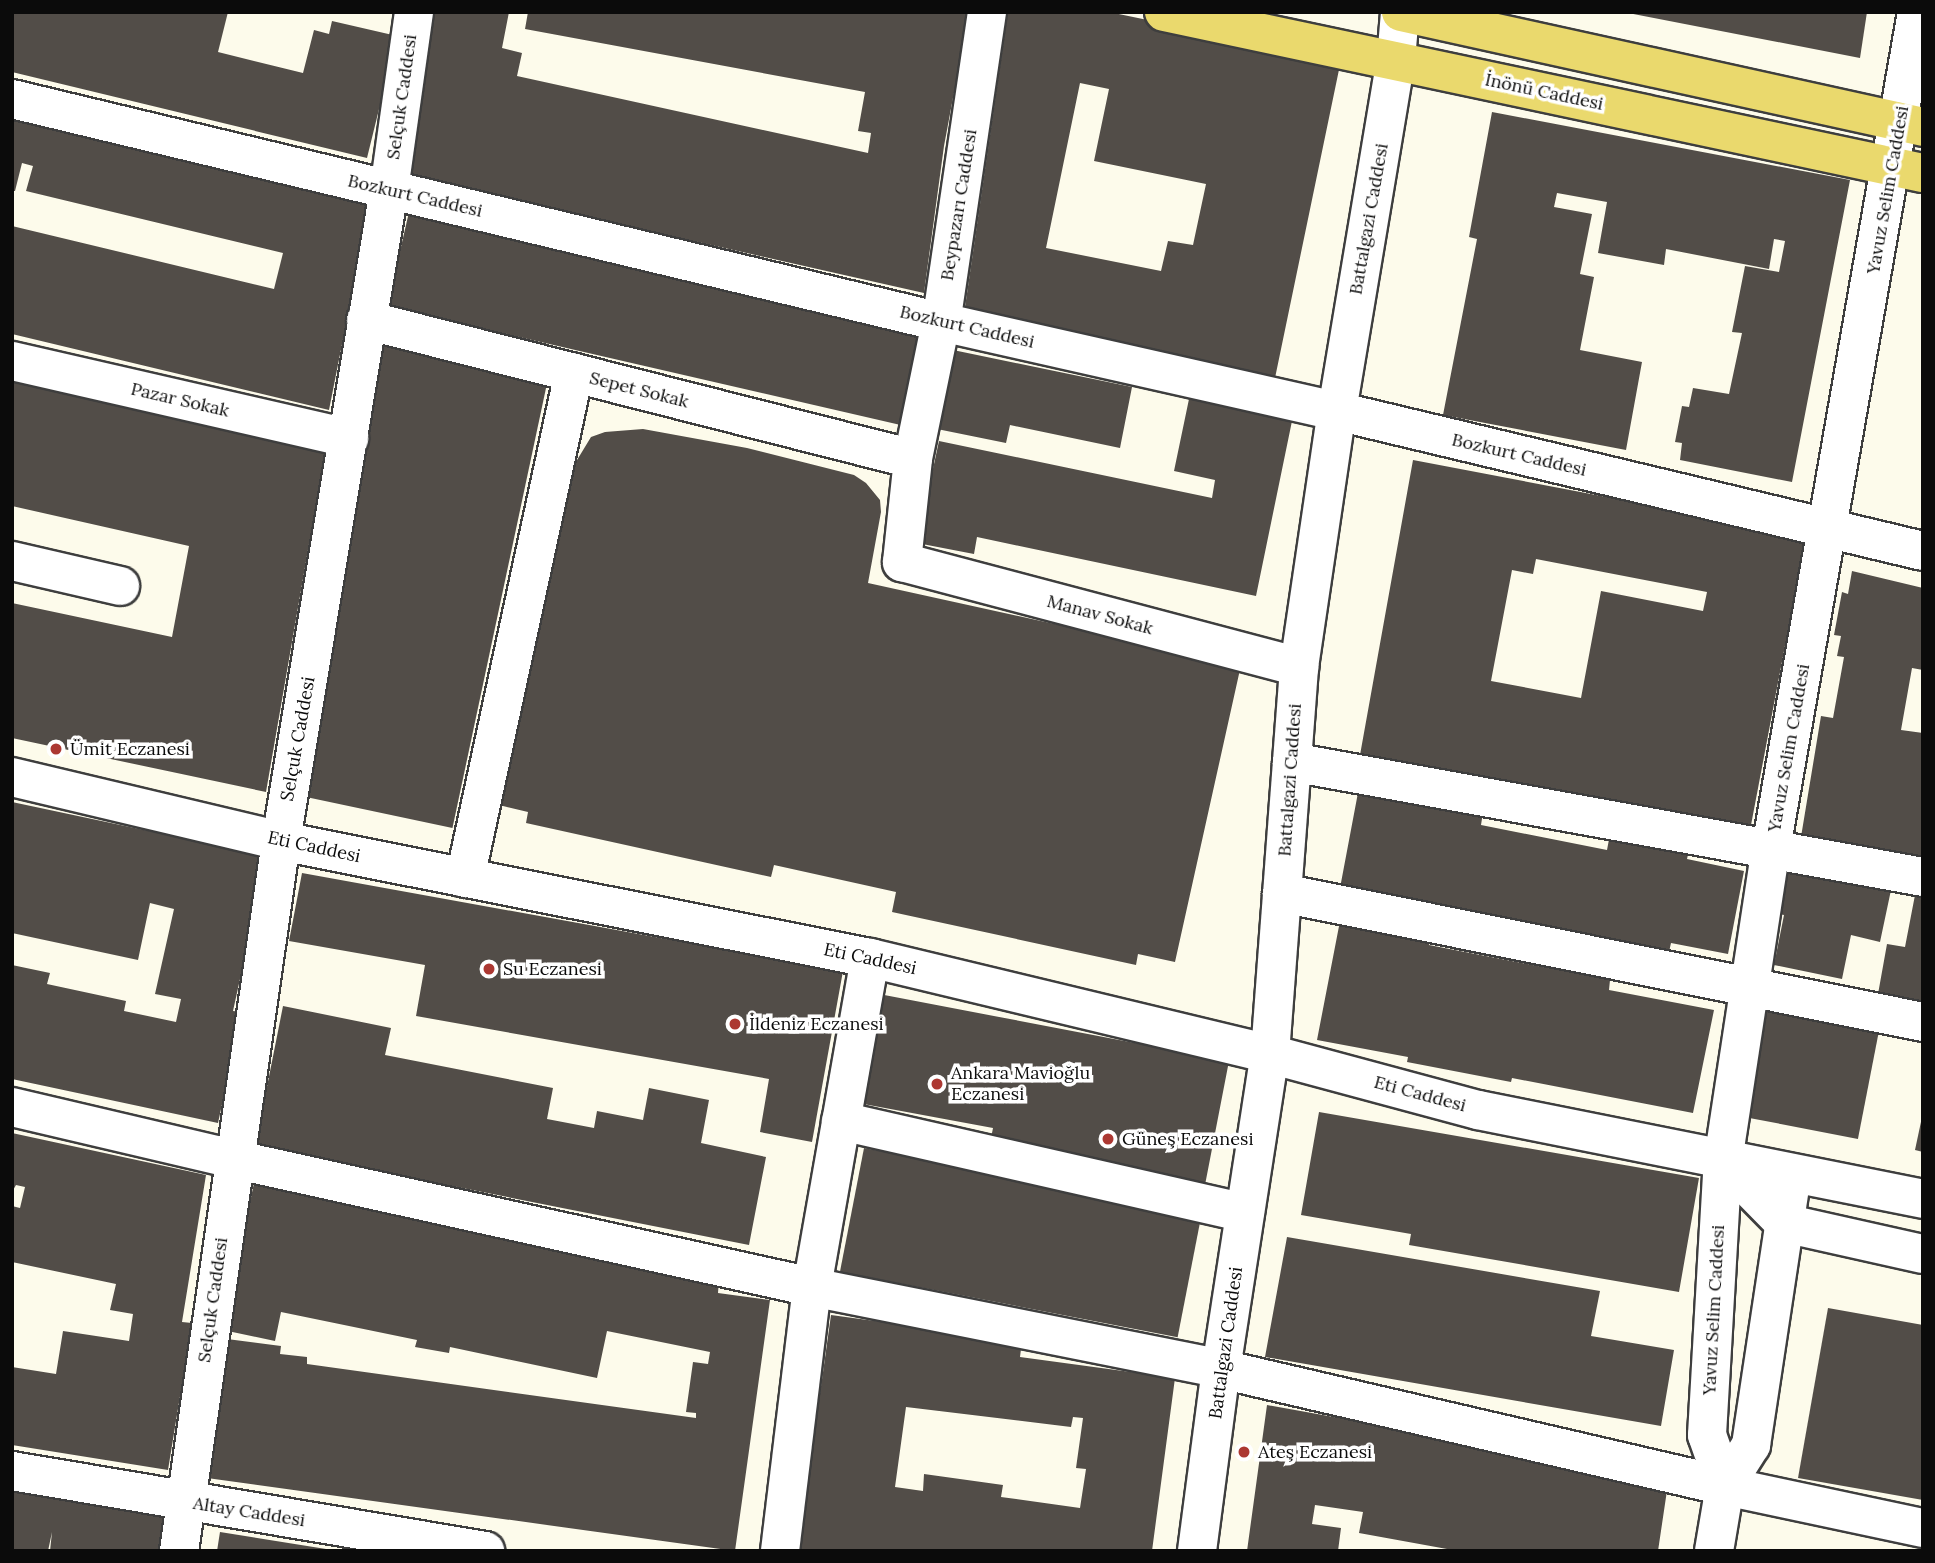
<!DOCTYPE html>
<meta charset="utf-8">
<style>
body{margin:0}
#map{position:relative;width:1935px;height:1563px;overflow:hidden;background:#fdfbeb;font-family:Lora,serif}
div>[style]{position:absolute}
.building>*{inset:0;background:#524d48;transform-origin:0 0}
.roads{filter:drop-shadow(2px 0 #3e3e3e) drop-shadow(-2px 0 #3e3e3e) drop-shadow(0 2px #3e3e3e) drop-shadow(0 -2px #3e3e3e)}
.minor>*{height:38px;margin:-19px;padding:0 19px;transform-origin:19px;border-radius:19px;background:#fff}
.major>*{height:38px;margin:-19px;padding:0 19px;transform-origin:19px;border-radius:19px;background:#ead96d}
.dots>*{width:19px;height:19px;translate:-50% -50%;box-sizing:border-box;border:4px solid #fff;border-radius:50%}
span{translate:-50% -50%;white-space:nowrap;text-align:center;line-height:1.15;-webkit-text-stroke:7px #fff;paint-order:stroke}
.street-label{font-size:18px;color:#0b0b0b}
.poi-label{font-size:18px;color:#0b0b0b}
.left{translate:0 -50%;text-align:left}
.frame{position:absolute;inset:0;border:14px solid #0b0b0b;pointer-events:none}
</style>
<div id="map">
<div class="building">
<div style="clip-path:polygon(12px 12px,228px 12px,218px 52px,303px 73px,314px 30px,329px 34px,332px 21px,397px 36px,367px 158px,12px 72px)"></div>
<div style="clip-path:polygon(430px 12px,509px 12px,502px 48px,522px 53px,517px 76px,868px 153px,871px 133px,858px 131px,865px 92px,525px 29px,528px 12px,969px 12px,944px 146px,924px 293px,405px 176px)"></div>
<div style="clip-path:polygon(evenodd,1008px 12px,1109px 12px,1341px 60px,1275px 378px,964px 314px,1008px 12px,1080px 83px,1109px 89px,1094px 161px,1206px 184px,1193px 245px,1168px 241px,1161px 271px,1046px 248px,1080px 83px)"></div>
<div style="clip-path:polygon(1623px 12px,1867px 12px,1860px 58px)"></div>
<div style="clip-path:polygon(12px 112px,371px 198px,329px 410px,12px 334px,12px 226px,274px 289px,283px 253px,26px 191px,33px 166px,22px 163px,15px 191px,12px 191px)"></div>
<div style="clip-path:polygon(1492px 112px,1850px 180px,1792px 482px,1680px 460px,1682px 443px,1675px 442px,1682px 406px,1689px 407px,1693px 388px,1729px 394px,1742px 333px,1732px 332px,1745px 266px,1779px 272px,1785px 241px,1774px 239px,1769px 269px,1666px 249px,1664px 265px,1598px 253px,1607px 202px,1557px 193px,1554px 207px,1592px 214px,1580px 274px,1594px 277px,1580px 350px,1642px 362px,1626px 450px,1443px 415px,1477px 239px,1469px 237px)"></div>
<div style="left:409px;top:212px;width:528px;height:97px;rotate:13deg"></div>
<div style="left:383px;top:342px;width:169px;height:461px;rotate:12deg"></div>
<div style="clip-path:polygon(953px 350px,1132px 387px,1120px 448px,1010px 425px,1006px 443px,937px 429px)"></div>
<div style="clip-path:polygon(12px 382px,325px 452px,266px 792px,12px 738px,12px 603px,172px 637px,189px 546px,12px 506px)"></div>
<div style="clip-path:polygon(1189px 399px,1292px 421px,1256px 596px,977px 537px,974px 554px,917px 543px,939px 441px,1212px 498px,1215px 480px,1174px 471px)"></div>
<div style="clip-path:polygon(643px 429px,747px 448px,854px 475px,866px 483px,880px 500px,881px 512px,868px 583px,1241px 665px,1175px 962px,1138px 954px,1136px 965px,892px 912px,896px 892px,774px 865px,771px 877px,526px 823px,528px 812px,499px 805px,574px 465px,591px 437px,605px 432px)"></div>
<div style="clip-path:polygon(evenodd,1413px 460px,1806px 535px,1748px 841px,1360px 755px,1413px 460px,1536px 559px,1707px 592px,1703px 611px,1601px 591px,1581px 698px,1491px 681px,1512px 570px,1533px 574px,1536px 559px)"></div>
<div style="clip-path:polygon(1852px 571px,1923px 588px,1923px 670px,1912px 668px,1901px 730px,1923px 733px,1923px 858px,1801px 837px,1821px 716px,1833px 718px,1844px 657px,1837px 656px,1841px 636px,1834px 635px,1842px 592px,1848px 594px)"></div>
<div style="clip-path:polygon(1360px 782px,1484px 806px,1481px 825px,1607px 850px,1610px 834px,1689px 850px,1687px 859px,1744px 871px,1728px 954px,1671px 943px,1669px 952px,1340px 888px)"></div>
<div style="clip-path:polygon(12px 802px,267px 856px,233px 1011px,242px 1012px,218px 1123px,12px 1079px,12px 965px,50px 973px,47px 984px,126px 1001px,124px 1011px,176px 1022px,181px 999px,155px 994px,174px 909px,150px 903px,138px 960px,12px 933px)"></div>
<div style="clip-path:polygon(1788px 870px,1891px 890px,1880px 942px,1851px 935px,1842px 979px,1774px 965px,1784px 915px,1779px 914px)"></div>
<div style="clip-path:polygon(302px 873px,843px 971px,812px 1142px,760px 1132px,769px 1079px,416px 1016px,425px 965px,289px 941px)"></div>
<div style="clip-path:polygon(1915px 895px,1923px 896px,1923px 1002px,1878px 994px,1887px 944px,1905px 947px)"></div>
<div style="clip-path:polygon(1340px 921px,1431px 939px,1429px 945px,1610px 980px,1609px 990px,1714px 1010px,1693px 1113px,1512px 1078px,1511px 1082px,1407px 1062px,1408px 1057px,1317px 1040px)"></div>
<div style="clip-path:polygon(879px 994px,1229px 1061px,1205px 1185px,990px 1143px,993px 1128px,858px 1103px)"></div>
<div style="left:1766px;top:1004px;width:116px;height:115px;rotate:11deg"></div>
<div style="clip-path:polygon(283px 1006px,391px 1028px,385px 1055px,553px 1088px,547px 1119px,594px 1128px,597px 1111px,643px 1120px,649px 1088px,709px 1100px,701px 1143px,766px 1157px,749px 1245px,255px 1147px)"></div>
<div style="clip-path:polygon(1319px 1112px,1699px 1178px,1679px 1292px,1409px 1245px,1411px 1234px,1301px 1215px)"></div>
<div style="clip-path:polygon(1922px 1117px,1923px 1117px,1923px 1152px,1915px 1150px)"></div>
<div style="clip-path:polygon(12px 1133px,206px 1175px,182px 1322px,192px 1323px,168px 1470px,12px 1445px,12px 1367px,56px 1374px,63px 1331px,129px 1341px,133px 1314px,110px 1310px,116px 1284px,12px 1262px,12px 1206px,20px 1208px,25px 1187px,16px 1185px,12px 1192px)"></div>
<div style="left:864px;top:1148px;width:344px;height:126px;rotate:11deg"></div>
<div style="clip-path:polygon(254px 1183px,719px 1279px,718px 1293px,770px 1300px,735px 1551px,207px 1478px,227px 1339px,281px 1346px,280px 1354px,307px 1357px,307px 1364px,696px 1418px,696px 1413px,686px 1412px,693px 1362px,708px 1364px,710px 1352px,607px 1331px,597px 1378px,450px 1347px,449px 1353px,415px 1347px,417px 1340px,281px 1312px,275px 1341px,223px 1330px)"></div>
<div style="clip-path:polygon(1287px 1237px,1600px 1291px,1591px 1336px,1674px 1350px,1661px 1426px,1265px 1357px)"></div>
<div style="clip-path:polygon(1828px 1308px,1923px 1325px,1923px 1500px,1798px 1478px)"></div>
<div style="clip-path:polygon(evenodd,831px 1315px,1022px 1341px,1020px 1357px,1175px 1378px,1152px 1551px,798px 1551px,831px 1315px,906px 1407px,1071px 1427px,1073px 1417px,1083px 1418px,1076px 1468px,1086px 1469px,1080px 1508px,1001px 1497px,1003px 1485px,924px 1474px,923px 1491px,895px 1487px,906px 1407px)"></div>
<div style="clip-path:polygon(1267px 1405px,1669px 1477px,1658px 1551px,1458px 1551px,1359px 1533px,1363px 1512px,1315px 1505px,1312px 1524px,1341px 1528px,1338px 1551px,1247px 1551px)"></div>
<div style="clip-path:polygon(12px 1490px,163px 1516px,159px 1551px,50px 1551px,52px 1532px,48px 1551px,12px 1551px)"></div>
<div style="clip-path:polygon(220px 1532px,326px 1549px,326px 1551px,217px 1551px)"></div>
</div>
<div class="roads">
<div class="minor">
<div style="left:987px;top:12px;width:313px;rotate:98.4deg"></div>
<div style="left:941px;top:322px;width:140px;rotate:101.6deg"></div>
<div style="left:913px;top:459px;width:104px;rotate:96.1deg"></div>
<div style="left:902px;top:562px;width:411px;rotate:14.8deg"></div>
<div style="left:12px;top:99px;width:955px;rotate:13.5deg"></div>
<div style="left:941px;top:322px;width:406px;rotate:12.7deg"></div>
<div style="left:1337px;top:411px;width:602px;rotate:13.44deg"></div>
<div style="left:366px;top:320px;width:564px;rotate:14.26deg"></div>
<div style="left:12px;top:361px;width:346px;rotate:12.9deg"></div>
<div style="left:12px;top:561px;width:111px;rotate:13deg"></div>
<div style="left:1292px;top:762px;width:641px;rotate:10.33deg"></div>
<div style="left:12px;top:777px;width:277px;rotate:13.4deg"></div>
<div style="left:281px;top:841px;width:601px;rotate:11.24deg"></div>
<div style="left:870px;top:958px;width:411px;rotate:13.5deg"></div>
<div style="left:1270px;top:1054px;width:215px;rotate:15.1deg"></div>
<div style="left:1478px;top:1110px;width:454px;rotate:11.3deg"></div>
<div style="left:465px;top:878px;width:517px;rotate:-77.82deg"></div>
<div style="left:1282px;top:893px;width:654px;rotate:11.38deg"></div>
<div style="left:12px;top:1107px;width:227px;rotate:13.2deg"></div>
<div style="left:233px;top:1159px;width:593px;rotate:12.47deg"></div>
<div style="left:812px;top:1287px;width:417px;rotate:11.3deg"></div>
<div style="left:1221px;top:1369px;width:517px;rotate:13.07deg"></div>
<div style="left:1725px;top:1486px;width:202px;rotate:12deg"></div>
<div style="left:841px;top:1121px;width:414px;rotate:12.8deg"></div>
<div style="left:1723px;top:1161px;width:87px;rotate:45.5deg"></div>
<div style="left:1784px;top:1223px;width:142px;rotate:12.6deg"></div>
<div style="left:12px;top:1471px;width:480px;rotate:9.6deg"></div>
<div style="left:1725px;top:1486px;width:54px;rotate:-109.4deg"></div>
<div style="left:1707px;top:1435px;width:274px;rotate:-86.7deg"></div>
<div style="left:1723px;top:1161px;width:317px;rotate:-81.3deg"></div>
<div style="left:1771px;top:848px;width:849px;rotate:-80.09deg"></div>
<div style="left:179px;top:1551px;width:717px;rotate:-81.82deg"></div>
<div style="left:281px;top:841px;width:660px;rotate:-80.58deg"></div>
<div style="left:389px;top:190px;width:180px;rotate:-82deg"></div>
<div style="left:780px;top:1551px;width:266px;rotate:-83.1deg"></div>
<div style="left:812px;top:1287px;width:334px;rotate:-80deg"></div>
<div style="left:1197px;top:1551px;width:184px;rotate:-82.5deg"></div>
<div style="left:1221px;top:1369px;width:319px;rotate:-81.2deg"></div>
<div style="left:1270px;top:1054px;width:388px;rotate:-85.7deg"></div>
<div style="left:1299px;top:667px;width:259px;rotate:-81.6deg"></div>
<div style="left:1337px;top:411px;width:356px;rotate:-80.5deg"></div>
<div style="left:1396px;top:60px;width:48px;rotate:-85.2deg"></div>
<div style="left:1714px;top:1551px;width:66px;rotate:-80.4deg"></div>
<div style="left:1725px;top:1486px;width:49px;rotate:-57.6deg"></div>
<div style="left:1751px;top:1445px;width:274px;rotate:-81.4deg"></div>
</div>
<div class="major">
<div style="left:1164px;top:12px;width:776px;rotate:11.98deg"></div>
<div style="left:1401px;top:12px;width:535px;rotate:12.42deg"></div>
</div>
</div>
<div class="dots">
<div style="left:56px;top:749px;background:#ac3832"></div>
<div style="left:489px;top:969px;background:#ac3832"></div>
<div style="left:735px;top:1024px;background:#ac3832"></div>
<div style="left:937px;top:1084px;background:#ac3832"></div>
<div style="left:1108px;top:1139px;background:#ac3832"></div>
<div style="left:1244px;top:1452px;background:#ac3832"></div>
</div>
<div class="street-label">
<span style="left:1544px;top:92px;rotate:12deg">İnönü Caddesi</span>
<span style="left:402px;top:97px;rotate:-82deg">Selçuk Caddesi</span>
<span style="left:1888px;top:190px;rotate:-80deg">Yavuz Selim Caddesi</span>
<span style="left:415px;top:196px;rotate:13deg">Bozkurt Caddesi</span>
<span style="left:959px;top:205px;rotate:-81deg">Beypazarı Caddesi</span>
<span style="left:1369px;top:219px;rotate:-80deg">Battalgazi Caddesi</span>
<span style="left:967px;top:327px;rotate:13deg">Bozkurt Caddesi</span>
<span style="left:639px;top:390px;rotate:14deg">Sepet Sokak</span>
<span style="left:180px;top:400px;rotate:13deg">Pazar Sokak</span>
<span style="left:1519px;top:455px;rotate:13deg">Bozkurt Caddesi</span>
<span style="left:1100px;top:615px;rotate:15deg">Manav Sokak</span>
<span style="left:298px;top:739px;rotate:-80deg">Selçuk Caddesi</span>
<span style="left:1789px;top:748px;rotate:-80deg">Yavuz Selim Caddesi</span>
<span style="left:1290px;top:780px;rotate:-86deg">Battalgazi Caddesi</span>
<span style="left:314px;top:847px;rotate:12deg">Eti Caddesi</span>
<span style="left:870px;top:959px;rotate:12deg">Eti Caddesi</span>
<span style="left:1420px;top:1094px;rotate:15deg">Eti Caddesi</span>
<span style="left:213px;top:1300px;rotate:-82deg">Selçuk Caddesi</span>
<span style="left:1714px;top:1310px;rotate:-87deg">Yavuz Selim Caddesi</span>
<span style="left:1226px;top:1343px;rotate:-82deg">Battalgazi Caddesi</span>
<span style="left:249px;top:1512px;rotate:9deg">Altay Caddesi</span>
</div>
<div class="poi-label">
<span class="left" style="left:70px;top:749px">Ümit Eczanesi</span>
<span class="left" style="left:503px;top:969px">Su Eczanesi</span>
<span class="left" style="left:749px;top:1024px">İldeniz Eczanesi</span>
<span class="left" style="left:951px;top:1084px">Ankara Mavioğlu<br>Eczanesi</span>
<span class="left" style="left:1122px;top:1139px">Güneş Eczanesi</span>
<span class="left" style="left:1258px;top:1452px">Ateş Eczanesi</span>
</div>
<div class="frame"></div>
</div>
